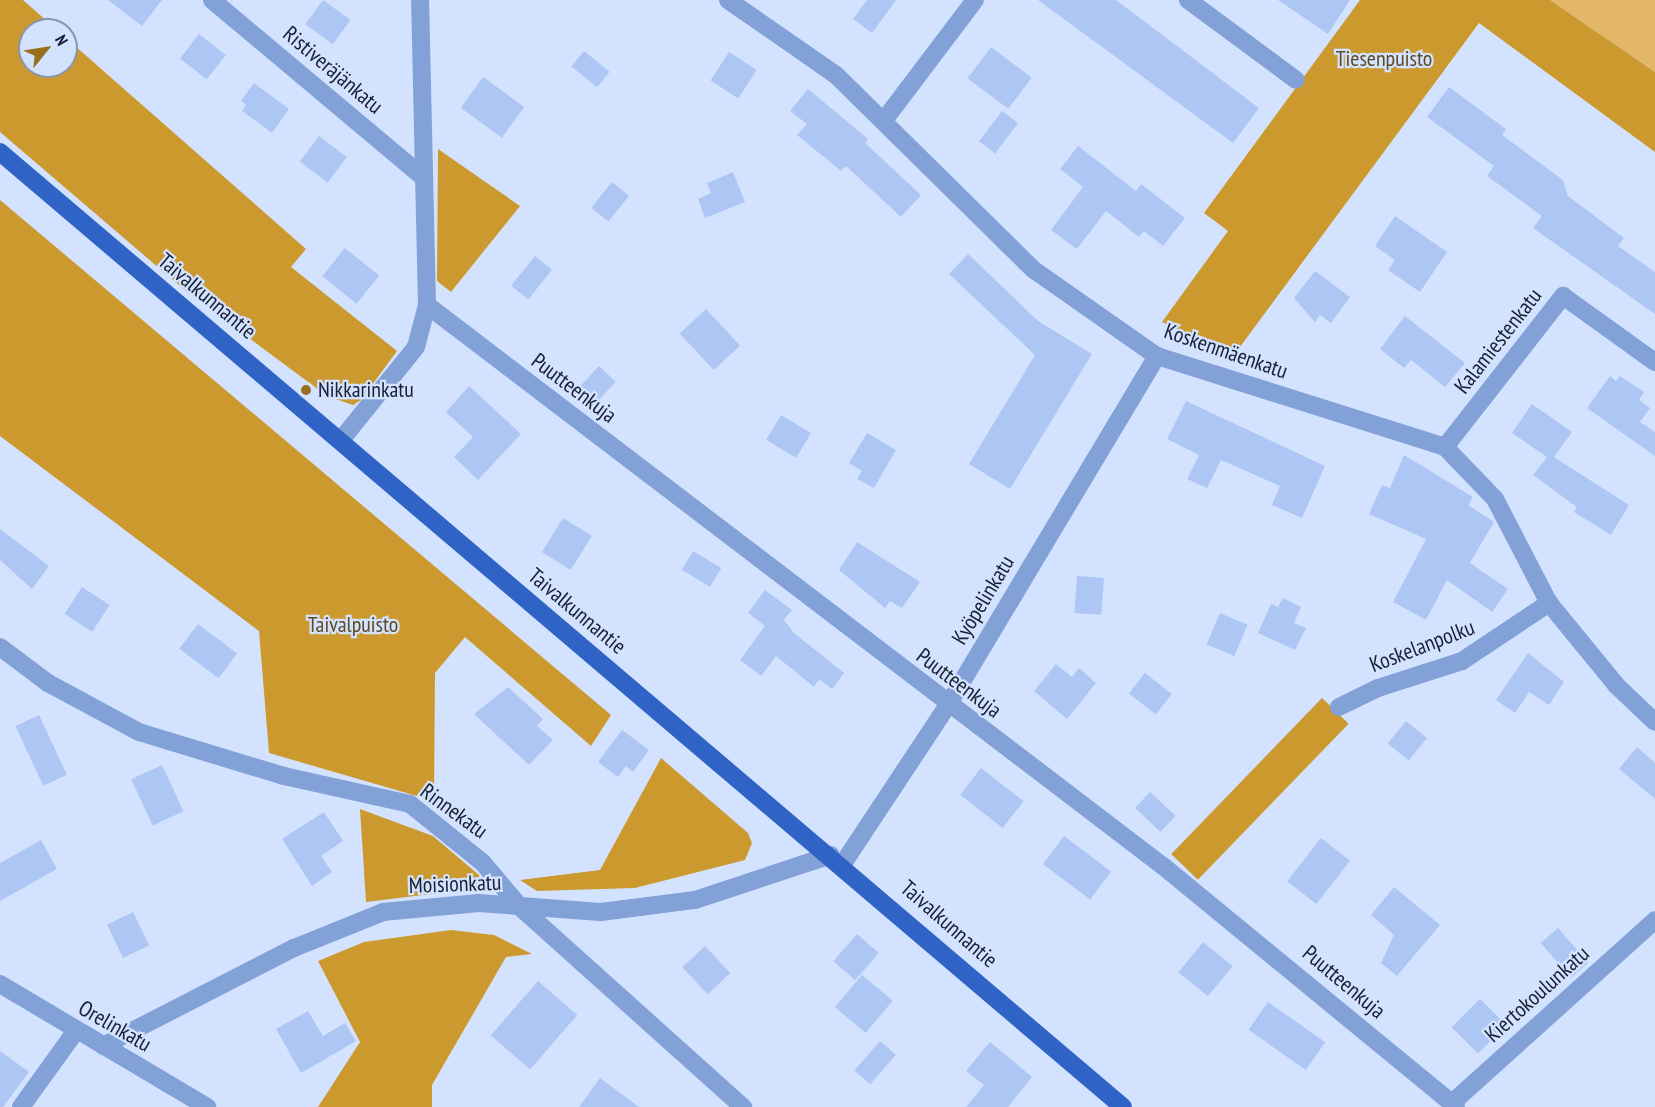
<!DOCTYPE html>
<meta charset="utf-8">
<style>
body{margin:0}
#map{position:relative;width:1655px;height:1107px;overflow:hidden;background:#d3e3ff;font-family:"PT Sans Narrow",sans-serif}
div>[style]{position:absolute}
.green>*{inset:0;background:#e2b768}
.forest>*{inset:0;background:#cc992f;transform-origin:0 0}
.building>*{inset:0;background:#adc6f3;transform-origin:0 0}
.minor>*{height:18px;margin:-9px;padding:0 9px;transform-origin:9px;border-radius:9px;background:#82a1d6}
.major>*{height:18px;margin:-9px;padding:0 9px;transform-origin:9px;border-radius:9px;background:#2f63c5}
.dots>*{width:16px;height:16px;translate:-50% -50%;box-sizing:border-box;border:3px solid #d3e3ff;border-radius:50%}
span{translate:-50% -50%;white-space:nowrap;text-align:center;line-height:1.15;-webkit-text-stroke:4.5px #d3e3ff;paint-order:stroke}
.park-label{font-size:22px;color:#5e4920}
.street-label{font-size:22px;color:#172031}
.poi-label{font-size:22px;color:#172031}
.left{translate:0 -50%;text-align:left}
.north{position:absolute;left:18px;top:18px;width:60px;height:60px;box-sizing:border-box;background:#d3e3ff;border:2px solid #8895ad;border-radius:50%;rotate:60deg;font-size:16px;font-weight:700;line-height:24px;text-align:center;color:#172031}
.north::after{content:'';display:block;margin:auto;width:21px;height:27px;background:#98701b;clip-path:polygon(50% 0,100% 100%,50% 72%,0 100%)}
</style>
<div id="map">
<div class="green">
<div style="clip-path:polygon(1550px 0,1655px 0,1655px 72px)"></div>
</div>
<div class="forest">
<div style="clip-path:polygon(0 0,23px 0,57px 30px,30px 30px,30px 66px,66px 66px,66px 38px,306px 249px,291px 267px,397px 351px,361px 400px,353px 405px,327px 396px,187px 292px,0 132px)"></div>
<div style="clip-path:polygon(1360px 0,1550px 0,1655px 72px,1655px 152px,1479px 23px,1234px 355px,1162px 322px,1228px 231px,1204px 213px)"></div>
<div style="clip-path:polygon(438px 149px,520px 206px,451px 292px,437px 281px)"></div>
<div style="clip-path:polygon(0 200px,611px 715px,591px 746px,465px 637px,435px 673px,434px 801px,269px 753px,259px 631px,0 436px)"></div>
<div style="left:1322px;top:698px;width:37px;height:217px;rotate:44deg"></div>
<div style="clip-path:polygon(661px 758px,748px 833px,752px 843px,745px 860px,635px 888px,537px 891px,520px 880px,600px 870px)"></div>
<div style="clip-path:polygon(360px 809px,433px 836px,479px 875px,480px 888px,366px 902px)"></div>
<div style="clip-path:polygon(451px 930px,494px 935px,532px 954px,506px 957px,432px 1085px,432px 1107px,318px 1107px,360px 1042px,318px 961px,364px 942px)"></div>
</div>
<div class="building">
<div style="clip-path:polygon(108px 0,162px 0,142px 26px)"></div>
<div style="left:323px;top:0;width:34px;height:30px;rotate:36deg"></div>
<div style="clip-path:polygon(867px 0,896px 0,872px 33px,853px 19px)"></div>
<div style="clip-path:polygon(1038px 0,1116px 0,1259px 108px,1233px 143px)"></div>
<div style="clip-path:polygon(1278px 0,1350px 0,1328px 34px)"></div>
<div style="left:199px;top:34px;width:34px;height:31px;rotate:38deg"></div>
<div style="left:991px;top:47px;width:51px;height:39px;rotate:37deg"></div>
<div style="left:584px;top:51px;width:33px;height:20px;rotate:39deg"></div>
<div style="left:729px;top:52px;width:33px;height:34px;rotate:33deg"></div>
<div style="left:483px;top:77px;width:51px;height:38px;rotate:36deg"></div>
<div style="clip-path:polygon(254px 83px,289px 109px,272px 133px,242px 111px,246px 104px,241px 101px)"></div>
<div style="clip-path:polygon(1449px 87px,1506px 129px,1502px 135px,1563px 180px,1568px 196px,1624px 238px,1618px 246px,1655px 272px,1655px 314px,1533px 228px,1542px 216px,1487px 176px,1494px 166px,1427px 117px)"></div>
<div style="clip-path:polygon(808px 89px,868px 139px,865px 143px,921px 195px,901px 217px,846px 166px,841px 171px,797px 135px,807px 124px,790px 111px)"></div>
<div style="left:1002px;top:111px;width:20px;height:38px;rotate:37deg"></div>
<div style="left:319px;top:136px;width:35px;height:32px;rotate:37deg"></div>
<div style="clip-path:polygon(1078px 146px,1136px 191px,1141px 184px,1185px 218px,1163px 246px,1144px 231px,1139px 237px,1106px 211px,1077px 249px,1051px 230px,1083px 187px,1060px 169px)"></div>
<div style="clip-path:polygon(733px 172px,745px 202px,705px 218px,698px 199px,711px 193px,707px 183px)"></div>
<div style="left:612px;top:182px;width:22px;height:33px;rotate:39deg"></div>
<div style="clip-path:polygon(1395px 216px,1447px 252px,1420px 292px,1388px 270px,1395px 260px,1375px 246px)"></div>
<div style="left:345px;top:248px;width:44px;height:36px;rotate:39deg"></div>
<div style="clip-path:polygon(968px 254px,1038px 321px,1092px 354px,1010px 489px,969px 464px,1035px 355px,949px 274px)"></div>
<div style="left:535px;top:256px;width:22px;height:38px;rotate:39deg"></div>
<div style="clip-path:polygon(1315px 271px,1350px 297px,1331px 323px,1320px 315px,1315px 322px,1294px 298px)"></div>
<div style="left:706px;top:309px;width:50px;height:36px;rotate:47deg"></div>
<div style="clip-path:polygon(1405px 316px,1465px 363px,1445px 387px,1411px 360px,1404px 368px,1380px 349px)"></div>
<div style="left:599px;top:366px;width:23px;height:33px;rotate:43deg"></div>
<div style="clip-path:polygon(1610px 376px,1616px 381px,1620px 376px,1644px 392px,1639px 400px,1650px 408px,1640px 422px,1655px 432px,1655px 456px,1587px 408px)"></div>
<div style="clip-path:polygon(469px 386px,521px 434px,478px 480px,454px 457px,473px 437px,446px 412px)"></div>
<div style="clip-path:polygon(1186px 401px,1325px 466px,1302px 518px,1272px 505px,1280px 486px,1221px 460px,1207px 488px,1187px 479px,1199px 455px,1167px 439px)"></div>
<div style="clip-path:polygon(1532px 404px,1572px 432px,1554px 457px,1629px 505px,1611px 535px,1574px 512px,1577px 507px,1533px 475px,1547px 457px,1512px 433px)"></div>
<div style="left:781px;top:415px;width:35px;height:29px;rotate:31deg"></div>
<div style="clip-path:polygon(867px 433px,896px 450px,874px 488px,857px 479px,862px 471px,849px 463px)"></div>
<div style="clip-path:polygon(1404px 455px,1473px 497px,1468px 505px,1494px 522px,1470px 563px,1508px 589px,1492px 612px,1447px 580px,1426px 620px,1393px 602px,1426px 539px,1369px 514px,1382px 485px,1390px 488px)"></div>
<div style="left:563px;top:518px;width:34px;height:40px;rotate:32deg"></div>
<div style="clip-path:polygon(0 529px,49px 566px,32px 589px,0 560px)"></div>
<div style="clip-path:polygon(857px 542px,920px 582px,902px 608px,890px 601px,885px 608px,839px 570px)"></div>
<div style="left:693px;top:551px;width:33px;height:22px;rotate:31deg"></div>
<div style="left:1077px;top:576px;width:27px;height:37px;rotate:4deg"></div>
<div style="left:82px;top:587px;width:33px;height:32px;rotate:33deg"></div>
<div style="clip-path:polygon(765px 590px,792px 610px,784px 620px,794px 633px,844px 673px,832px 689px,819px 679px,814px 687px,776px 656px,761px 676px,740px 660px,765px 626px,748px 613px)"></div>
<div style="clip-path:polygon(1283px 598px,1301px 607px,1294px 623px,1306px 628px,1295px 650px,1258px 633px,1271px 604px,1278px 607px)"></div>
<div style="left:1220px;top:613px;width:30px;height:34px;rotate:23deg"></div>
<div style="left:198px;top:624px;width:49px;height:31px;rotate:37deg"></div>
<div style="clip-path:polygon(1528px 653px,1564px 682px,1549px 705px,1529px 692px,1515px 713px,1496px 700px)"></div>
<div style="clip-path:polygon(1056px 664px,1072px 677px,1079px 668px,1096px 683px,1067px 719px,1034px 691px)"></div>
<div style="left:1145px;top:673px;width:34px;height:26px;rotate:38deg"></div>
<div style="clip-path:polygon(508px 687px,543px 719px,537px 726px,553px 740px,529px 765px,474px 714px)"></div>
<div style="left:39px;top:715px;width:66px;height:26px;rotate:65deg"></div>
<div style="left:1406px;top:721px;width:27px;height:29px;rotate:39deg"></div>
<div style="clip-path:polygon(622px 730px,649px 750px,633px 772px,626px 766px,618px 777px,598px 762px)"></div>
<div style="clip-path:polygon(1637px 747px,1655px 763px,1655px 799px,1619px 769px)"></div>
<div style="left:162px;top:765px;width:51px;height:34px;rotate:65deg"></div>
<div style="left:981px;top:768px;width:54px;height:34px;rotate:38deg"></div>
<div style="left:1150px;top:792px;width:35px;height:22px;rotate:43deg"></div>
<div style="clip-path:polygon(324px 812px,343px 841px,321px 856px,332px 872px,312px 886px,282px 839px)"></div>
<div style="left:1064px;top:836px;width:59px;height:35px;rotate:37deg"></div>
<div style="left:1321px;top:838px;width:37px;height:55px;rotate:38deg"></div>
<div style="clip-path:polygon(41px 840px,57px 869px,0 901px,0 863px)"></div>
<div style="clip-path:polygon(1394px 887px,1440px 925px,1397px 976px,1381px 963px,1394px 935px,1371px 915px)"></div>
<div style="left:133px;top:912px;width:37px;height:29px;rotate:64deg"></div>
<div style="left:1558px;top:928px;width:46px;height:23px;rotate:49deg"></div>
<div style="left:857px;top:934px;width:29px;height:36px;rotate:41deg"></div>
<div style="left:1203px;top:942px;width:38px;height:39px;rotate:39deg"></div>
<div style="left:705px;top:946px;width:37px;height:31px;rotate:47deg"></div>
<div style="left:862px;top:975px;width:40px;height:42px;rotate:40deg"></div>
<div style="left:538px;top:981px;width:52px;height:72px;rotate:41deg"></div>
<div style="left:1480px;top:999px;width:37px;height:40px;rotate:45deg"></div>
<div style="left:1268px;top:1002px;width:70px;height:34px;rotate:35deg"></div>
<div style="clip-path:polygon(308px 1011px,323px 1036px,345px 1023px,356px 1041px,301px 1073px,276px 1029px)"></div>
<div style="left:880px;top:1041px;width:21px;height:39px;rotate:41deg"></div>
<div style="clip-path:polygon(990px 1042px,1032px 1077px,1008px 1107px,966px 1107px,984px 1085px,966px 1071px)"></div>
<div style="clip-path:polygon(0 1051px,29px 1072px,3px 1107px,0 1107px)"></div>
<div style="clip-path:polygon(600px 1078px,639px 1107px,579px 1107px)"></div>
</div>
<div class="minor">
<div style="left:212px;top:0;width:275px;rotate:40deg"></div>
<div style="left:728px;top:0;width:131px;rotate:34.8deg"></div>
<div style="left:836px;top:75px;width:278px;rotate:44.6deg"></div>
<div style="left:1034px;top:270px;width:150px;rotate:35deg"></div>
<div style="left:1157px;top:356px;width:302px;rotate:17.5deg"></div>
<div style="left:1445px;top:447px;width:72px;rotate:46.1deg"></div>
<div style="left:1495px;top:499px;width:117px;rotate:62.6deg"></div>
<div style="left:1549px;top:603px;width:107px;rotate:50.7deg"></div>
<div style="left:1617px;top:686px;width:52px;rotate:43.5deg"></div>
<div style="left:1188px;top:0;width:134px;rotate:36.5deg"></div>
<div style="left:885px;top:119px;width:149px;rotate:-52.9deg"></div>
<div style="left:427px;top:305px;width:925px;rotate:37.32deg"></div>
<div style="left:1163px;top:866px;width:379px;rotate:39.4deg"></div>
<div style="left:341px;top:440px;width:119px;rotate:-51.1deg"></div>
<div style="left:416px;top:347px;width:43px;rotate:-75.3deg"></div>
<div style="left:427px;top:305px;width:305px;rotate:-91.3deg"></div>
<div style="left:1445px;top:447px;width:192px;rotate:-52deg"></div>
<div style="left:1563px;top:296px;width:113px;rotate:35.7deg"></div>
<div style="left:0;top:647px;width:60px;rotate:36.9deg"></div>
<div style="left:48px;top:683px;width:103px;rotate:28.3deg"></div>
<div style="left:139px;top:732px;width:152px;rotate:16.9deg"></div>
<div style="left:284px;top:776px;width:129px;rotate:12.5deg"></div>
<div style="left:410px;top:804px;width:94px;rotate:38.9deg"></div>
<div style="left:483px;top:863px;width:57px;rotate:49.9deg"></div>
<div style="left:520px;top:907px;width:300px;rotate:41.9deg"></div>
<div style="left:1339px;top:707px;width:43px;rotate:-26deg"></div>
<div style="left:1378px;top:688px;width:88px;rotate:-17.8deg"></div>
<div style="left:1462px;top:661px;width:105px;rotate:-33.7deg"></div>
<div style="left:842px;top:865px;width:192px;rotate:-56.5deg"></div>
<div style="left:948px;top:705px;width:407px;rotate:-59.1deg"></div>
<div style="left:0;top:984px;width:241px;rotate:30.7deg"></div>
<div style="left:103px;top:1046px;width:215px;rotate:-27.2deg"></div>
<div style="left:294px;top:948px;width:96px;rotate:-22deg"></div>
<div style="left:383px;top:912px;width:96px;rotate:-5.4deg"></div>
<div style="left:479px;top:903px;width:122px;rotate:4.2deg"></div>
<div style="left:601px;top:912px;width:95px;rotate:-7.3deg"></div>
<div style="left:695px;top:900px;width:143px;rotate:-18.3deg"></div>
<div style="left:1452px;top:1103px;width:273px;rotate:-42deg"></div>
<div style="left:21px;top:1107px;width:92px;rotate:-54.2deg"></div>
</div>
<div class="major">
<div style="left:0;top:152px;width:1474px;rotate:40.38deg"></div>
</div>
<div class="dots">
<div style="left:306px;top:390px;background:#98701b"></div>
</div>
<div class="park-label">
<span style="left:1384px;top:59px">Tiesenpuisto</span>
<span style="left:353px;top:625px">Taivalpuisto</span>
</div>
<div class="street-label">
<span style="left:333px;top:70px;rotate:40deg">Ristiveräjänkatu</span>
<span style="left:207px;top:296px;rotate:40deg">Taivalkunnantie</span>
<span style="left:1498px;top:341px;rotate:-52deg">Kalamiestenkatu</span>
<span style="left:1226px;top:351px;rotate:19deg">Koskenmäenkatu</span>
<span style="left:574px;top:388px;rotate:37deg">Puutteenkuja</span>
<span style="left:983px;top:600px;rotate:-59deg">Kyöpelinkatu</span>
<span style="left:577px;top:611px;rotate:40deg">Taivalkunnantie</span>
<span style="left:1422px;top:646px;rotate:-21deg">Koskelanpolku</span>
<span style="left:959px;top:683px;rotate:37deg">Puutteenkuja</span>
<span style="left:454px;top:811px;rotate:36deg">Rinnekatu</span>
<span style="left:455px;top:884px;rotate:-2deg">Moisionkatu</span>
<span style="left:949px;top:924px;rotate:41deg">Taivalkunnantie</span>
<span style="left:1344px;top:982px;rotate:40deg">Puutteenkuja</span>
<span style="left:1537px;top:994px;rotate:-42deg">Kiertokoulunkatu</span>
<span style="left:115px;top:1026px;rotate:30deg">Orelinkatu</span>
</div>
<div class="poi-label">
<span class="left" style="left:318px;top:390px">Nikkarinkatu</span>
</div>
<div class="north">N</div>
</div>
